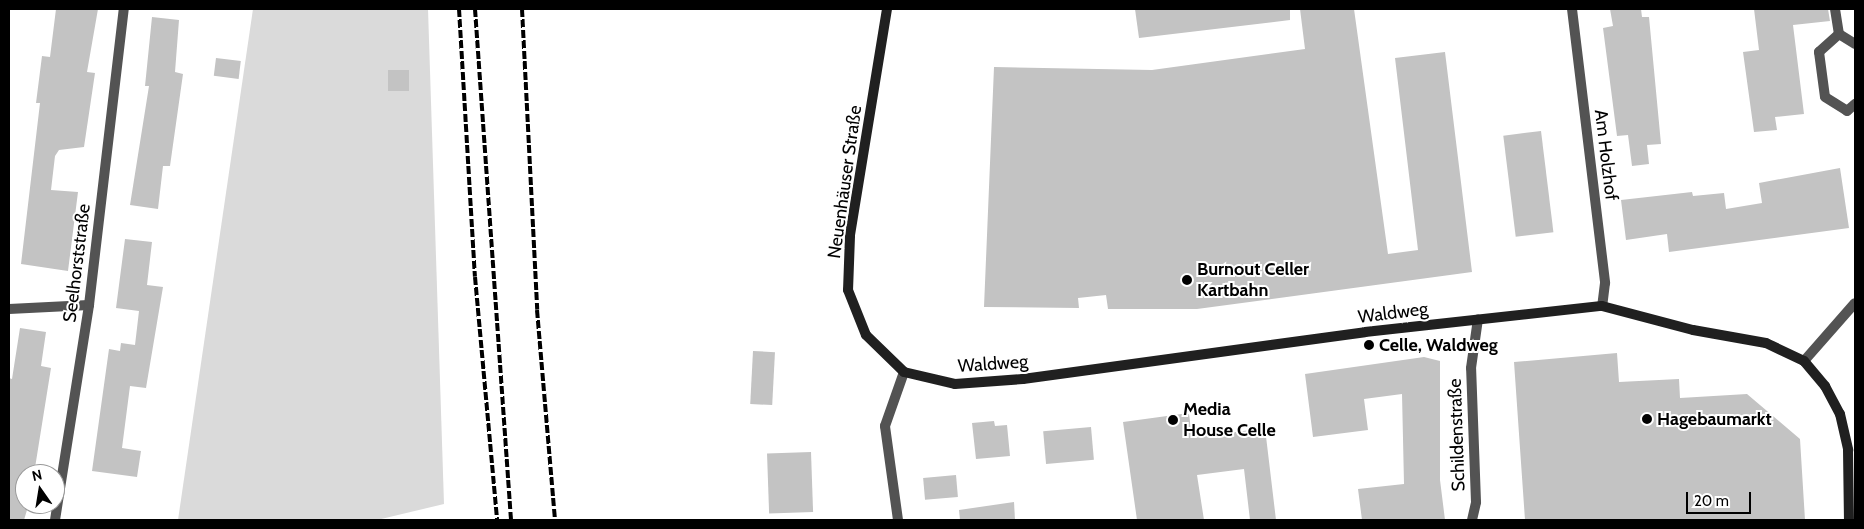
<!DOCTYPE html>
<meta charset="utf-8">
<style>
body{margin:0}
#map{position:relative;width:1864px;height:529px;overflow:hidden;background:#fff;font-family:Cabin,sans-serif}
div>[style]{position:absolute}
.green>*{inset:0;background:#dadada}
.building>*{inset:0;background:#c3c3c3;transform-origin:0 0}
.street>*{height:10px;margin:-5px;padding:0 5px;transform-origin:5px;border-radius:5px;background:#535353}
.secondary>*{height:10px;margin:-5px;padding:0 5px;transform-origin:5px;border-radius:5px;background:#202020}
.rail>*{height:4px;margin-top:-2px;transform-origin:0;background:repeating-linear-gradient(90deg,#000 0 8px,transparent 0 10.5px)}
.dots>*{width:14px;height:14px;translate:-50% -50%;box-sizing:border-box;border:2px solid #fff;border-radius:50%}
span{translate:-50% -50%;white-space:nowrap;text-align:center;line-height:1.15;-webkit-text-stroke:4px #fff;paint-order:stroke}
.street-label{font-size:18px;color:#000}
.poi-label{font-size:18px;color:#000;font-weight:700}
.left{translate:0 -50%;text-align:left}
.frame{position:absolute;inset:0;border:10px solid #000;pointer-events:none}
.north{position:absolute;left:15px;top:464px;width:50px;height:50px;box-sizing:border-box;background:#fff;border:1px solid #999;border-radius:50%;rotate:347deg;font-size:14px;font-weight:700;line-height:20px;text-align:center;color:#000}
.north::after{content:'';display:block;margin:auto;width:18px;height:22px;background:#000;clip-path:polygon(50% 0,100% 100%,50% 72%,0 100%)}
.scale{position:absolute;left:1686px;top:492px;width:65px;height:22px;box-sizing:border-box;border:2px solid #000;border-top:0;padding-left:6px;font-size:15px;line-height:18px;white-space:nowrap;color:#000;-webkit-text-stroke:4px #fff;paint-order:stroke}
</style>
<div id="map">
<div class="green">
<div style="clip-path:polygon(253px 9px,428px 9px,444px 504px,377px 520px,178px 520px)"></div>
</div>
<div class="building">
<div style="clip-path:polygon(56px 9px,98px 9px,87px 72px,95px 73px,84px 147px,59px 150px,55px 156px,51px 190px,78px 192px,68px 271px,21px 264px,40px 103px,36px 103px,42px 56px,50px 57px)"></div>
<div style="clip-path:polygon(1135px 9px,1290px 9px,1290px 20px,1139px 38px)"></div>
<div style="clip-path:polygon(1300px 9px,1354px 9px,1388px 254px,1418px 250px,1395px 58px,1445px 52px,1472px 272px,1197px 309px,1108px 309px,1106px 295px,1078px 298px,1079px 308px,984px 307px,994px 67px,1152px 70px,1305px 49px)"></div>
<div style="clip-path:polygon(1610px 9px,1641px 9px,1642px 17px,1649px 17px,1661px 144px,1647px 145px,1649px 164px,1632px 166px,1628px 135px,1617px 136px,1603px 28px,1613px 26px)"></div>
<div style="clip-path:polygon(1754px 9px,1828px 9px,1830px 21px,1793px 25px,1804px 114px,1775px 117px,1777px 130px,1754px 132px,1743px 52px,1759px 50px)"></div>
<div style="clip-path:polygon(152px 17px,179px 20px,175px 72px,183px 74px,170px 166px,163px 166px,158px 209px,130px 205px,149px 86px,145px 86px)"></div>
<div style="left:216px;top:58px;width:25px;height:18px;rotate:7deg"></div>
<div style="left:388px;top:70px;width:21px;height:21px"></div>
<div style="left:1541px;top:131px;width:102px;height:38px;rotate:83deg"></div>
<div style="clip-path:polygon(1840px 168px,1849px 228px,1669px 252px,1667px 234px,1626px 240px,1621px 200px,1692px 192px,1693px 196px,1724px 193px,1726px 209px,1762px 203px,1759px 183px)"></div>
<div style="clip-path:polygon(125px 239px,152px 242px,147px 285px,163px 287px,146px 388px,130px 386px,122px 448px,141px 451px,137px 477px,92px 471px,109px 349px,120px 351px,121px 343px,135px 345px,139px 311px,116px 308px)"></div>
<div style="clip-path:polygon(20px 328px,46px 332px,41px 366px,51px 368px,34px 474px,25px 474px,27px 510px,24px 520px,9px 520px,9px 378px,12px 379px)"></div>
<div style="left:753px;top:351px;width:22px;height:53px;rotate:3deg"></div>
<div style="clip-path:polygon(1617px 353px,1619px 382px,1679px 379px,1680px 398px,1747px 394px,1800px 439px,1805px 520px,1525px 520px,1514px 362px)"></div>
<div style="clip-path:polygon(1424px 357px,1440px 361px,1440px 480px,1445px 520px,1362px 520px,1358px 489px,1404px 484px,1402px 394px,1364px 399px,1368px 430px,1313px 437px,1305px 374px)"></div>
<div style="clip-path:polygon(1189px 413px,1192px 438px,1265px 428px,1276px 520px,1250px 520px,1244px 469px,1197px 475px,1204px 520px,1137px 520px,1123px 422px)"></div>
<div style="clip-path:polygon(994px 421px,995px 426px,1007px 425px,1010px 456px,976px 459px,972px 423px)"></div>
<div style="left:1091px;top:427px;width:33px;height:48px;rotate:85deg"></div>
<div style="left:811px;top:452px;width:60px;height:44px;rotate:88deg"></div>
<div style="left:956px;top:475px;width:22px;height:33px;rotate:85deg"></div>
<div style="clip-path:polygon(1014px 502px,1015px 520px,960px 520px,959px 510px)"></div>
</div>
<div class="street">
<div style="left:1572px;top:9px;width:276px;rotate:83.1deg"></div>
<div style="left:1605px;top:283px;width:23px;rotate:97deg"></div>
<div style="left:1835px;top:9px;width:25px;rotate:81deg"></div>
<div style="left:1839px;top:34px;width:27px;rotate:138deg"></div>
<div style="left:1819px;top:52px;width:45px;rotate:82.4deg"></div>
<div style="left:1825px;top:97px;width:26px;rotate:32deg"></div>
<div style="left:1847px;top:111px;width:11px;rotate:-41deg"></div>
<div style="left:1839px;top:34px;width:19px;rotate:32deg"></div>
<div style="left:9px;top:309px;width:80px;rotate:-2.9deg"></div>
<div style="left:1804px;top:361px;width:77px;rotate:-48.7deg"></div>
<div style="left:55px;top:520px;width:218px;rotate:-81deg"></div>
<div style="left:89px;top:305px;width:298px;rotate:-83.3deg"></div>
<div style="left:898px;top:520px;width:95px;rotate:-97.9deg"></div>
<div style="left:885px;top:426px;width:57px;rotate:-70.6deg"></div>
<div style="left:1472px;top:520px;width:18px;rotate:-77deg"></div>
<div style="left:1476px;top:502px;width:134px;rotate:-92.1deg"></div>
<div style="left:1471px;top:368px;width:49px;rotate:-81.9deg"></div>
</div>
<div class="secondary">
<div style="left:887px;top:9px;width:230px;rotate:99.3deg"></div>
<div style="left:850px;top:236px;width:54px;rotate:92.1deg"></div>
<div style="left:848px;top:290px;width:48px;rotate:68.2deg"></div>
<div style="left:866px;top:335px;width:53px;rotate:44.2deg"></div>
<div style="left:904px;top:372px;width:52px;rotate:13.2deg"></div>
<div style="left:955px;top:384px;width:68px;rotate:-4.2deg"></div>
<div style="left:1023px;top:379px;width:345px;rotate:-7.8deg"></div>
<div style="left:1365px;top:332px;width:238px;rotate:-6.3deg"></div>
<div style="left:1602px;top:306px;width:94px;rotate:14.8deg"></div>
<div style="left:1693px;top:330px;width:74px;rotate:10.1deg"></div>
<div style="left:1766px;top:343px;width:42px;rotate:25.3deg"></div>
<div style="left:1804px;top:361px;width:33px;rotate:50deg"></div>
<div style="left:1825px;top:386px;width:32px;rotate:62deg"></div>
<div style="left:1840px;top:414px;width:37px;rotate:77deg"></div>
<div style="left:1848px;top:450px;width:70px;rotate:89.2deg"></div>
</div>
<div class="rail">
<div style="left:459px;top:9px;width:268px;rotate:86.6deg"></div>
<div style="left:475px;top:277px;width:244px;rotate:84.8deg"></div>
<div style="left:475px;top:9px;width:512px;rotate:85.97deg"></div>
<div style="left:522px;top:9px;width:301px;rotate:87.1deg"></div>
<div style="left:537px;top:310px;width:211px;rotate:85.1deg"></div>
</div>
<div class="dots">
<div style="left:1187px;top:280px;background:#000"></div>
<div style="left:1369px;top:345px;background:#000"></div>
<div style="left:1647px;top:419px;background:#000"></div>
<div style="left:1173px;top:420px;background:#000"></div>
</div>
<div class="street-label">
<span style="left:1606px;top:155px;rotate:83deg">Am Holzhof</span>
<span style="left:845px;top:182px;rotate:-82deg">Neuenhäuser Straße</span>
<span style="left:77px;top:263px;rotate:-83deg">Seelhorststraße</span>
<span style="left:1393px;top:313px;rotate:-7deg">Waldweg</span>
<span style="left:993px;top:364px;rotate:-4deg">Waldweg</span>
<span style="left:1457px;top:435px;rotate:-92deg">Schildenstraße</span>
</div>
<div class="poi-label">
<span class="left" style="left:1197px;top:280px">Burnout Celler<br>Kartbahn</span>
<span class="left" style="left:1379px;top:345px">Celle, Waldweg</span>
<span class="left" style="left:1183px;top:420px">Media<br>House Celle</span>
<span class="left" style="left:1657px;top:419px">Hagebaumarkt</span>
</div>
<div class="frame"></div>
<div class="north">N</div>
<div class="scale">20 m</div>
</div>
